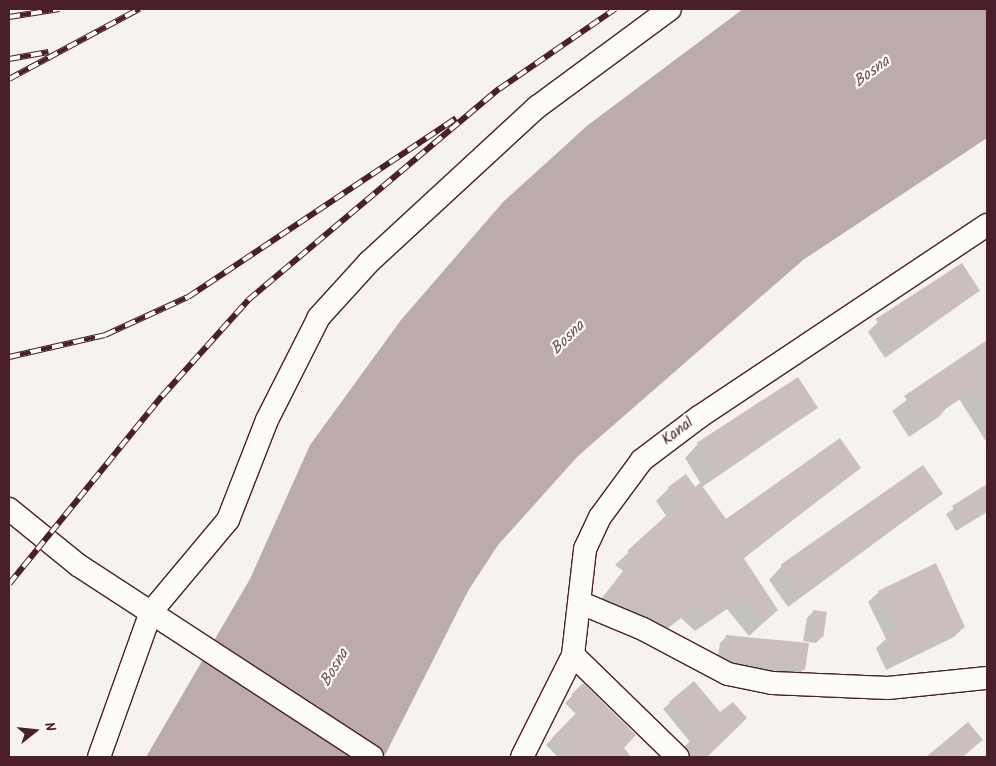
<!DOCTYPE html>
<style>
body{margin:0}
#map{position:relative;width:996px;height:766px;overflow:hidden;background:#f6f3ef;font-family:Kalam,sans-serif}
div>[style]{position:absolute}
.water>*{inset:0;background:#bbabac}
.shadow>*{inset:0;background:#0003}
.building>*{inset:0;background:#cbbfbe;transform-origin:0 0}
.roads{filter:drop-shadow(1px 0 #4a1f2b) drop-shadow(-1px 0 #4a1f2b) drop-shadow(0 1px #4a1f2b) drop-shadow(0 -1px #4a1f2b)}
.minor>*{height:22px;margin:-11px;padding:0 11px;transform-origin:11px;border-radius:11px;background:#fdfcf7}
.rail>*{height:5.5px;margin-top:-2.75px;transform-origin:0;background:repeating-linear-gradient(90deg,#fdfcf7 0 11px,#4a1f2b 0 22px);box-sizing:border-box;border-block:1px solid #4a1f2b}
span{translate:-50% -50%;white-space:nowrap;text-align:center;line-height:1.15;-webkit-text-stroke:4.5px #fdfcf7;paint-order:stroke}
.street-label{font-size:15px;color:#4a1f2b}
.water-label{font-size:16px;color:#725058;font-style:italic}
.frame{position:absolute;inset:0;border:10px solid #4a1f2b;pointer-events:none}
.north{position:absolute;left:10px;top:706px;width:50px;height:50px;-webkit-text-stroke:4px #fdfcf7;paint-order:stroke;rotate:74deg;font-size:14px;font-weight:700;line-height:20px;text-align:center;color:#4a1f2b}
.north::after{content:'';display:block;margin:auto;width:18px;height:22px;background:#4a1f2b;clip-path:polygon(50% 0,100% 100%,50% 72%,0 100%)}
</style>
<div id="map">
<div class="water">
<div style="clip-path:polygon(743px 9px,987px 9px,987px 138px,803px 260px,578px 456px,498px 545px,468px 591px,384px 757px,146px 757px,250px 579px,310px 445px,401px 320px,503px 202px,588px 125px)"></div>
</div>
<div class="shadow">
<div style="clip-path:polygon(979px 291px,885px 358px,868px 332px,878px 322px)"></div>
<div style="clip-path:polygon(987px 341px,987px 443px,956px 394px,940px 416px,909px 437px,892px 411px)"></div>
<div style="clip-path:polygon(817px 408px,702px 487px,726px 521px,860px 468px,743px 559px,776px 610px,762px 624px,749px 636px,727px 609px,695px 631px,681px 618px,653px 640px,594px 608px,623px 571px,615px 565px,667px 517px,656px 501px,669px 488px,695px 489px,701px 484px,685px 458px,698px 444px)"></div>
<div style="clip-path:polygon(987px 486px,987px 512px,956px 531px,946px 514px)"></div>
<div style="clip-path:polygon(941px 494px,788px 607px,769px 580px,782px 566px)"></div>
<div style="clip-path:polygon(879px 592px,964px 627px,954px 637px,886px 670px,876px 648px,886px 639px,868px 602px)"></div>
<div style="clip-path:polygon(814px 611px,822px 637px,816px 643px,803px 641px,807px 618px)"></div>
<div style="clip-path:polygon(727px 636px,804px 669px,797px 676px,717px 663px,720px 643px)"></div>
<div style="clip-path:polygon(583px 685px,635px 735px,612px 757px,558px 757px,546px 745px,576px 714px,565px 703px)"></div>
<div style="clip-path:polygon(670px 703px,720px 714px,746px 718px,706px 757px,683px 757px,680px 753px,691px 743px,663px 709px)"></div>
<div style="clip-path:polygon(968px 724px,981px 740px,963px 757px,928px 757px)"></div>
</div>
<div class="building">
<div style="left:962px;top:263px;width:33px;height:103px;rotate:57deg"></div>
<div style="clip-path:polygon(987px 340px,987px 409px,975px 389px,923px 424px,904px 396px)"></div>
<div style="left:798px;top:377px;width:37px;height:121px;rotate:57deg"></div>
<div style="clip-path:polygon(840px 438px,861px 468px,743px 557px,778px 610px,763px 623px,741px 596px,709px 619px,695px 605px,668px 627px,606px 594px,635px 557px,627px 551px,680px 503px,668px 487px,686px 474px,695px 487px,700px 483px,726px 519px)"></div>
<div style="left:923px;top:465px;width:35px;height:174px;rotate:55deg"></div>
<div style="clip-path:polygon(987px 484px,987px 510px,963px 525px,952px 506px)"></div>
<div style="clip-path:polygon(936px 563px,965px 627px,897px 660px,885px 637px,897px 631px,878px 591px)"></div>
<div style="left:813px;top:610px;width:14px;height:25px;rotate:8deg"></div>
<div style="clip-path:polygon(726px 635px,809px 643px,805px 670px,732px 662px,723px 657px)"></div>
<div style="clip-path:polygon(694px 681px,720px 712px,733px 702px,747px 718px,707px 757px,695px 757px,685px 746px,697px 735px,669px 702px)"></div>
<div style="clip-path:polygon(583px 683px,636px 735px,624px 748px,631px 757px,581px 757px,572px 748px,567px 753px,552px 738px,582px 707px,571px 695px)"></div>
<div style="clip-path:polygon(968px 722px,983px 740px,962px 757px,926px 757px)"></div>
</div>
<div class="roads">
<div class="minor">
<div style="left:9px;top:509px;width:89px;rotate:39.1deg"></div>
<div style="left:78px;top:565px;width:351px;rotate:33.1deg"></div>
<div style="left:581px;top:603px;width:67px;rotate:22.8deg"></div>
<div style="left:643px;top:629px;width:96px;rotate:27.9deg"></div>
<div style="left:728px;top:674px;width:45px;rotate:11.6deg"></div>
<div style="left:772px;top:683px;width:116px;rotate:2.5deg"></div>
<div style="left:888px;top:688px;width:100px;rotate:-5.8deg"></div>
<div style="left:573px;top:655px;width:146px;rotate:44.2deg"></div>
<div style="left:99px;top:757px;width:154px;rotate:-70.3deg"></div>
<div style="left:151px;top:612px;width:120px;rotate:-50.1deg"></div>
<div style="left:228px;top:520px;width:107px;rotate:-68.7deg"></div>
<div style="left:267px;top:420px;width:115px;rotate:-63.2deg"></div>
<div style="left:319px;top:317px;width:74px;rotate:-47.7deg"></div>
<div style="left:369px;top:262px;width:229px;rotate:-42.7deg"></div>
<div style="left:537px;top:107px;width:165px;rotate:-36.4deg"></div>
<div style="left:522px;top:757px;width:114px;rotate:-63.4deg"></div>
<div style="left:573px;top:655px;width:107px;rotate:-83.5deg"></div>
<div style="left:585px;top:549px;width:35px;rotate:-65deg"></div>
<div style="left:600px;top:517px;width:71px;rotate:-53.6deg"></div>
<div style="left:642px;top:460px;width:71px;rotate:-37deg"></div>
<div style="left:699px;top:417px;width:346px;rotate:-33.7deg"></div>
</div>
</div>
<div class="rail">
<div style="left:9px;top:17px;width:51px;rotate:-9.1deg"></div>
<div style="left:9px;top:59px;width:40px;rotate:-10deg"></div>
<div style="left:9px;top:79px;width:148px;rotate:-28.3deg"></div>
<div style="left:9px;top:357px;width:98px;rotate:-12.9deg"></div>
<div style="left:105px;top:335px;width:91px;rotate:-24.6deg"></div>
<div style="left:188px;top:297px;width:322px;rotate:-33.7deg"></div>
<div style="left:9px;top:584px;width:242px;rotate:-50.9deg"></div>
<div style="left:162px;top:396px;width:129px;rotate:-48.1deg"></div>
<div style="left:248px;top:300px;width:328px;rotate:-40.1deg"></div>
<div style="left:499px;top:89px;width:141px;rotate:-34.6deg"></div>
</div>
<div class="street-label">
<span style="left:678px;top:432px;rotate:-37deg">Kanal</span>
</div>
<div class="water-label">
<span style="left:872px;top:72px;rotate:-37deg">Bosna</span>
<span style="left:568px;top:338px;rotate:-45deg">Bosna</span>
<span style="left:335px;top:668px;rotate:-59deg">Bosna</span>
</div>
<div class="frame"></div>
<div class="north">N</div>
</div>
